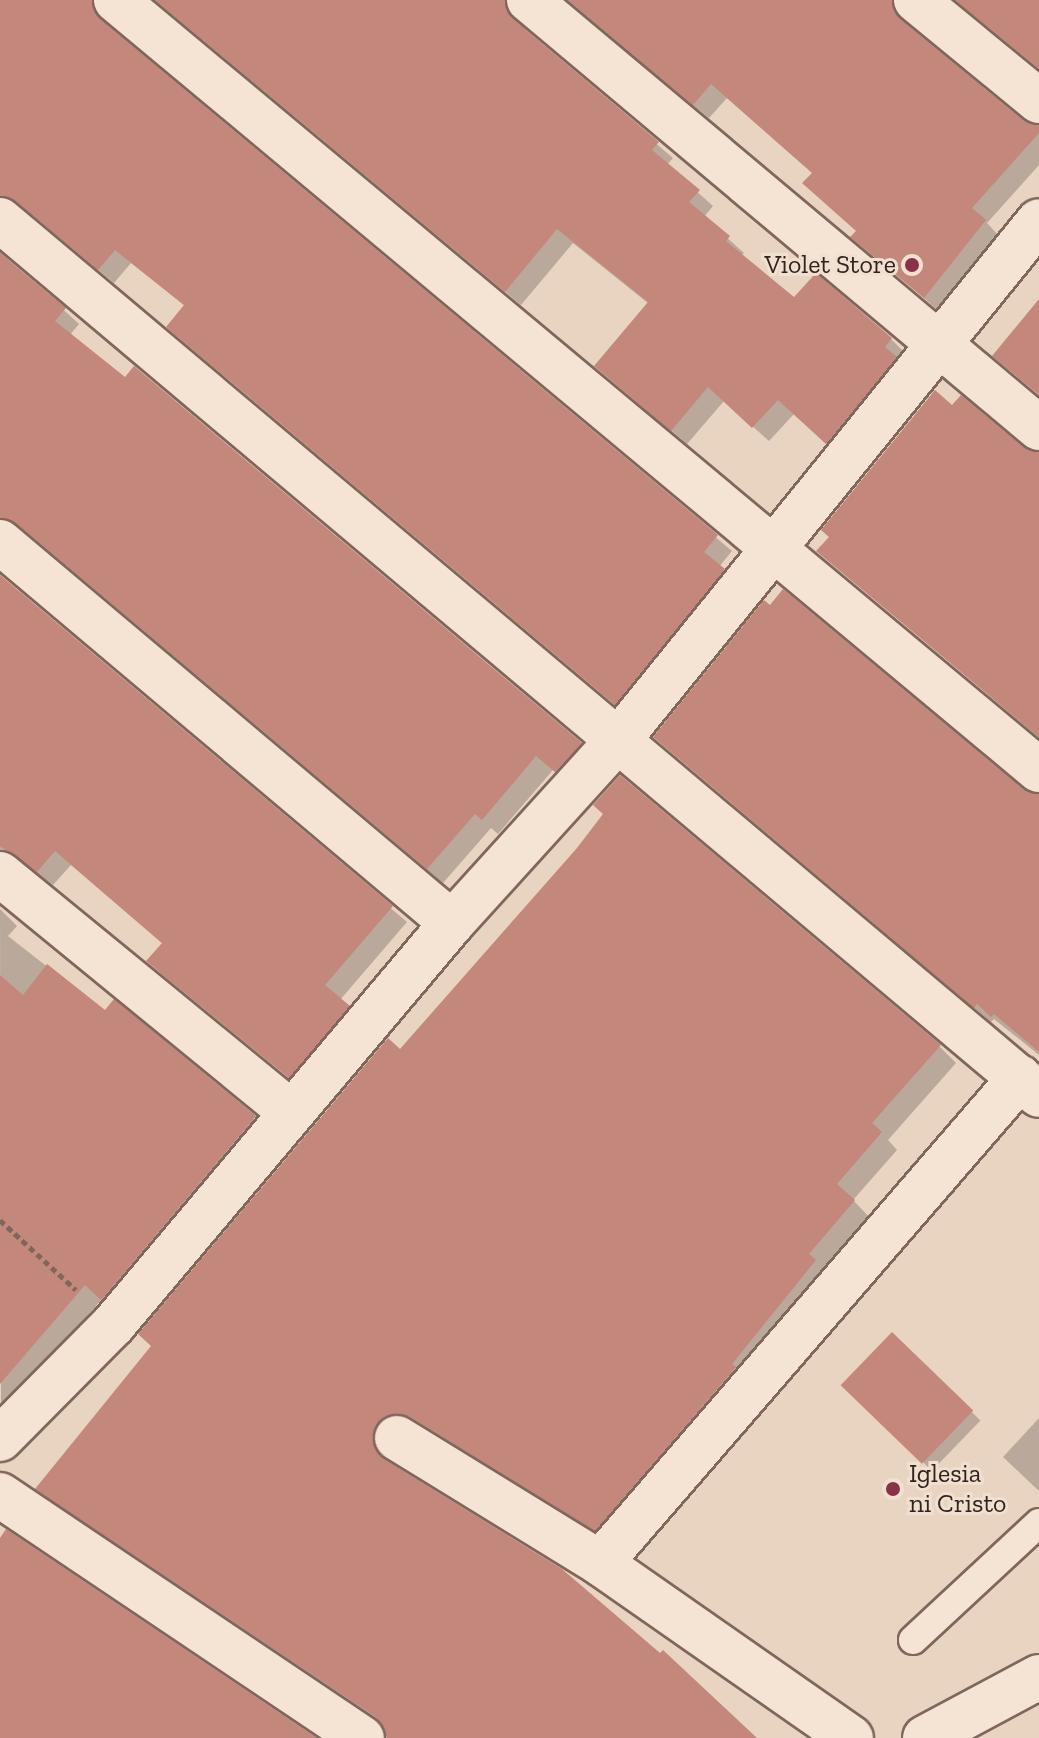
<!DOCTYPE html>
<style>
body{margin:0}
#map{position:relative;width:1039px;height:1738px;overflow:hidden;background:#e9d3c1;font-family:"Zilla Slab",serif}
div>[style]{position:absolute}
.shadow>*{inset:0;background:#0003;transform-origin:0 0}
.building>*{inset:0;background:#c3877b;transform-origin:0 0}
.path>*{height:5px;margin-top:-2.5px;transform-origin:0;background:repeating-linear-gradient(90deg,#80665b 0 6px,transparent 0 10px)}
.roads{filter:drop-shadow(2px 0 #80665b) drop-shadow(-2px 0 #80665b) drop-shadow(0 2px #80665b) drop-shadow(0 -2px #80665b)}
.service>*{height:28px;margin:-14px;padding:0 14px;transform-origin:14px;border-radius:14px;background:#f5e3d3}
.minor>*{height:44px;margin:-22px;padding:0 22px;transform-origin:22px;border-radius:22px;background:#f5e3d3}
.dots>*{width:22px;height:22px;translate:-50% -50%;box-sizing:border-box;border:4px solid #f1dfd0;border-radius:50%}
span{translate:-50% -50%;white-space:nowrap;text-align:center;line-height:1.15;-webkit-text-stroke:6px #f1dfd0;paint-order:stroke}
.poi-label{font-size:26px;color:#31221d}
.right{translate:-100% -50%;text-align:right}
.left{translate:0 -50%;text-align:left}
</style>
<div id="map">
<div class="shadow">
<div style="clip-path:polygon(0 0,111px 0,107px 25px,732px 551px,719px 567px,739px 585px,631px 718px,184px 342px,168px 327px,185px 306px,131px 263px,114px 283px,33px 215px,8px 211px,0 216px)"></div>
<div style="clip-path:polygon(155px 0,528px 0,519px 11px,526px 33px,673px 158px,667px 165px,713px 206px,704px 217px,744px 253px,741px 256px,795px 299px,891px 339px,906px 354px,842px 458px,794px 414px,769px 441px,724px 401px,687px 444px,597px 366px,649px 304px,573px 243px,521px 305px)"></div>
<div style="clip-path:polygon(563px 0,911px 0,907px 25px,1022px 122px,1039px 125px,1039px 165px,987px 223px,1000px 237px,940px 312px,853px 237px,858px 232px,814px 174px,727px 98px,709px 118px)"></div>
<div style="clip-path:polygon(0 252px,79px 324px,70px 335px,596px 759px,571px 786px,553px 770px,498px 834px,491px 828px,443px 883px,34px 538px,20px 532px,0 539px)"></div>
<div style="clip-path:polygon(961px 398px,1034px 455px,1039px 453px,1039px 738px,819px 551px)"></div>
<div style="clip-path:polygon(0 577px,407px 922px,340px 1000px,363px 1022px,305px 1091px,164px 976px,149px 961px,163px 944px,71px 865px,53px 885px,22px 864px,0 871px)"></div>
<div style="clip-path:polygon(656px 737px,1039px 794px,1039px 1055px,994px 1019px,991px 1022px)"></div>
<div style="clip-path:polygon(0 909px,17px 926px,8px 936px,105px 1012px,114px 1002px,270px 1133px,118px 1314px,102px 1299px,1px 1415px)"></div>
<div style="clip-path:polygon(940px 1047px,956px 1063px,888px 1140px,897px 1150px,853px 1200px,870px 1218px,612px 1546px,391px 1442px,390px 1466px,756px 1738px,389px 1738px,382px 1725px,54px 1505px,38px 1488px,401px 1052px)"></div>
<div style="left:892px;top:1335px;width:123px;height:70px;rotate:44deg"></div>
<div style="clip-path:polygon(1039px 1418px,1039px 1491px,1003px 1457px)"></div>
</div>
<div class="building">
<div style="clip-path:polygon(0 0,92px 0,100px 19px,718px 535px,704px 552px,725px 569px,615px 705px,166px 327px,184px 305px,115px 250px,98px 270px,16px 201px,0 196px)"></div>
<div style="clip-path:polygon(155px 0,505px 0,513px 19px,659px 142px,652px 150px,700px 190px,689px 202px,730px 236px,726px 241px,794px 297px,816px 273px,892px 338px,885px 347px,897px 357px,826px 444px,778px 400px,752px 428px,708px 387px,671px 431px,594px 366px,648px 302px,557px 229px,505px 292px)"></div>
<div style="clip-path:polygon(568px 0,892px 0,900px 19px,1023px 120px,1039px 125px,1039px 133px,972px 208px,986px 220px,924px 298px,850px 237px,856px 231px,802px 183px,812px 173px,711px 84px,693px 105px)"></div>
<div style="clip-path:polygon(955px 0,1039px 0,1039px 69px)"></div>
<div style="clip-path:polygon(0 253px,66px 308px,55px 321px,125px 377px,134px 366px,582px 743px,555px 772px,536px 756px,482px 820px,475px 814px,427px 869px,16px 523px,0 518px)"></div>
<div style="clip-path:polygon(1039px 299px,1039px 395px,992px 356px)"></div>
<div style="clip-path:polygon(935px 390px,952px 405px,961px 395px,1023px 447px,1039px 452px,1039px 737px,816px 551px,829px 537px,821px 530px)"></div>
<div style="clip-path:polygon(0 575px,393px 906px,325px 985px,350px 1006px,289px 1078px,146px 961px,162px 943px,55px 851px,37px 872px,0 846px)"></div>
<div style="clip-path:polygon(783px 589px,1023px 789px,1039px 794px,1039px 1052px,994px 1014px,991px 1017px,977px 1004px,974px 1008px,653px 737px,764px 600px,770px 605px)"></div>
<div style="clip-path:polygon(620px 775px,941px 1045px,872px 1123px,882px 1132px,837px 1184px,855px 1200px,809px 1254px,816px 1260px,732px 1364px,736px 1367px,595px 1531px,409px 1416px,384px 1416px,372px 1437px,384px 1459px,562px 1569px,660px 1653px,663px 1650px,757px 1738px,387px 1738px,376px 1717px,35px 1489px,151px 1346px,138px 1334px,388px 1038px,400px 1049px,577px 848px,603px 814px,593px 805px)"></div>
<div style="clip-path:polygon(47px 964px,105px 1010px,114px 999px,256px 1116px,101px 1300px,85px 1285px,0 1384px,0 975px,23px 995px)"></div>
<div style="left:892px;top:1332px;width:113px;height:74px;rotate:44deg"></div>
<div style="clip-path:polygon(6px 1529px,317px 1738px,0 1738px,0 1538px)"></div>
</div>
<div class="path">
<div style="left:0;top:1220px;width:103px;rotate:42.6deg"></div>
</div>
<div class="roads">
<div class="service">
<div style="left:913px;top:1640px;width:172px;rotate:-42.9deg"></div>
</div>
<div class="minor">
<div style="left:116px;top:0;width:1202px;rotate:39.84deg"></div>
<div style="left:529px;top:0;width:666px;rotate:40deg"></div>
<div style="left:916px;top:0;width:159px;rotate:39.4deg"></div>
<div style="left:0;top:220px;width:1358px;rotate:40.1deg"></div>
<div style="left:0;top:542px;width:591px;rotate:40.13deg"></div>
<div style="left:0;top:874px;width:376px;rotate:39.3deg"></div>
<div style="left:397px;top:1438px;width:238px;rotate:31.6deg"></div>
<div style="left:600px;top:1563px;width:306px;rotate:34.9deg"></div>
<div style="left:0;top:1439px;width:161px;rotate:-45.3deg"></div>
<div style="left:113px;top:1325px;width:526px;rotate:-49.86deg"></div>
<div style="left:452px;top:923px;width:250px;rotate:-47.8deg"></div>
<div style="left:620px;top:738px;width:665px;rotate:-50.98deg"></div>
<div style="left:0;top:1495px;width:436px;rotate:33.9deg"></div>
<div style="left:600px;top:1563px;width:642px;rotate:-49.11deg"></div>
<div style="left:925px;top:1738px;width:129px;rotate:-28.2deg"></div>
</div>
</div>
<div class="dots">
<div style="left:912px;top:265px;background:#893147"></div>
<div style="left:893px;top:1489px;background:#893147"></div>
</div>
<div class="poi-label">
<span class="right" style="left:896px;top:265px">Violet Store</span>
<span class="left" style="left:909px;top:1489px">Iglesia<br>ni Cristo</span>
</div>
</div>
